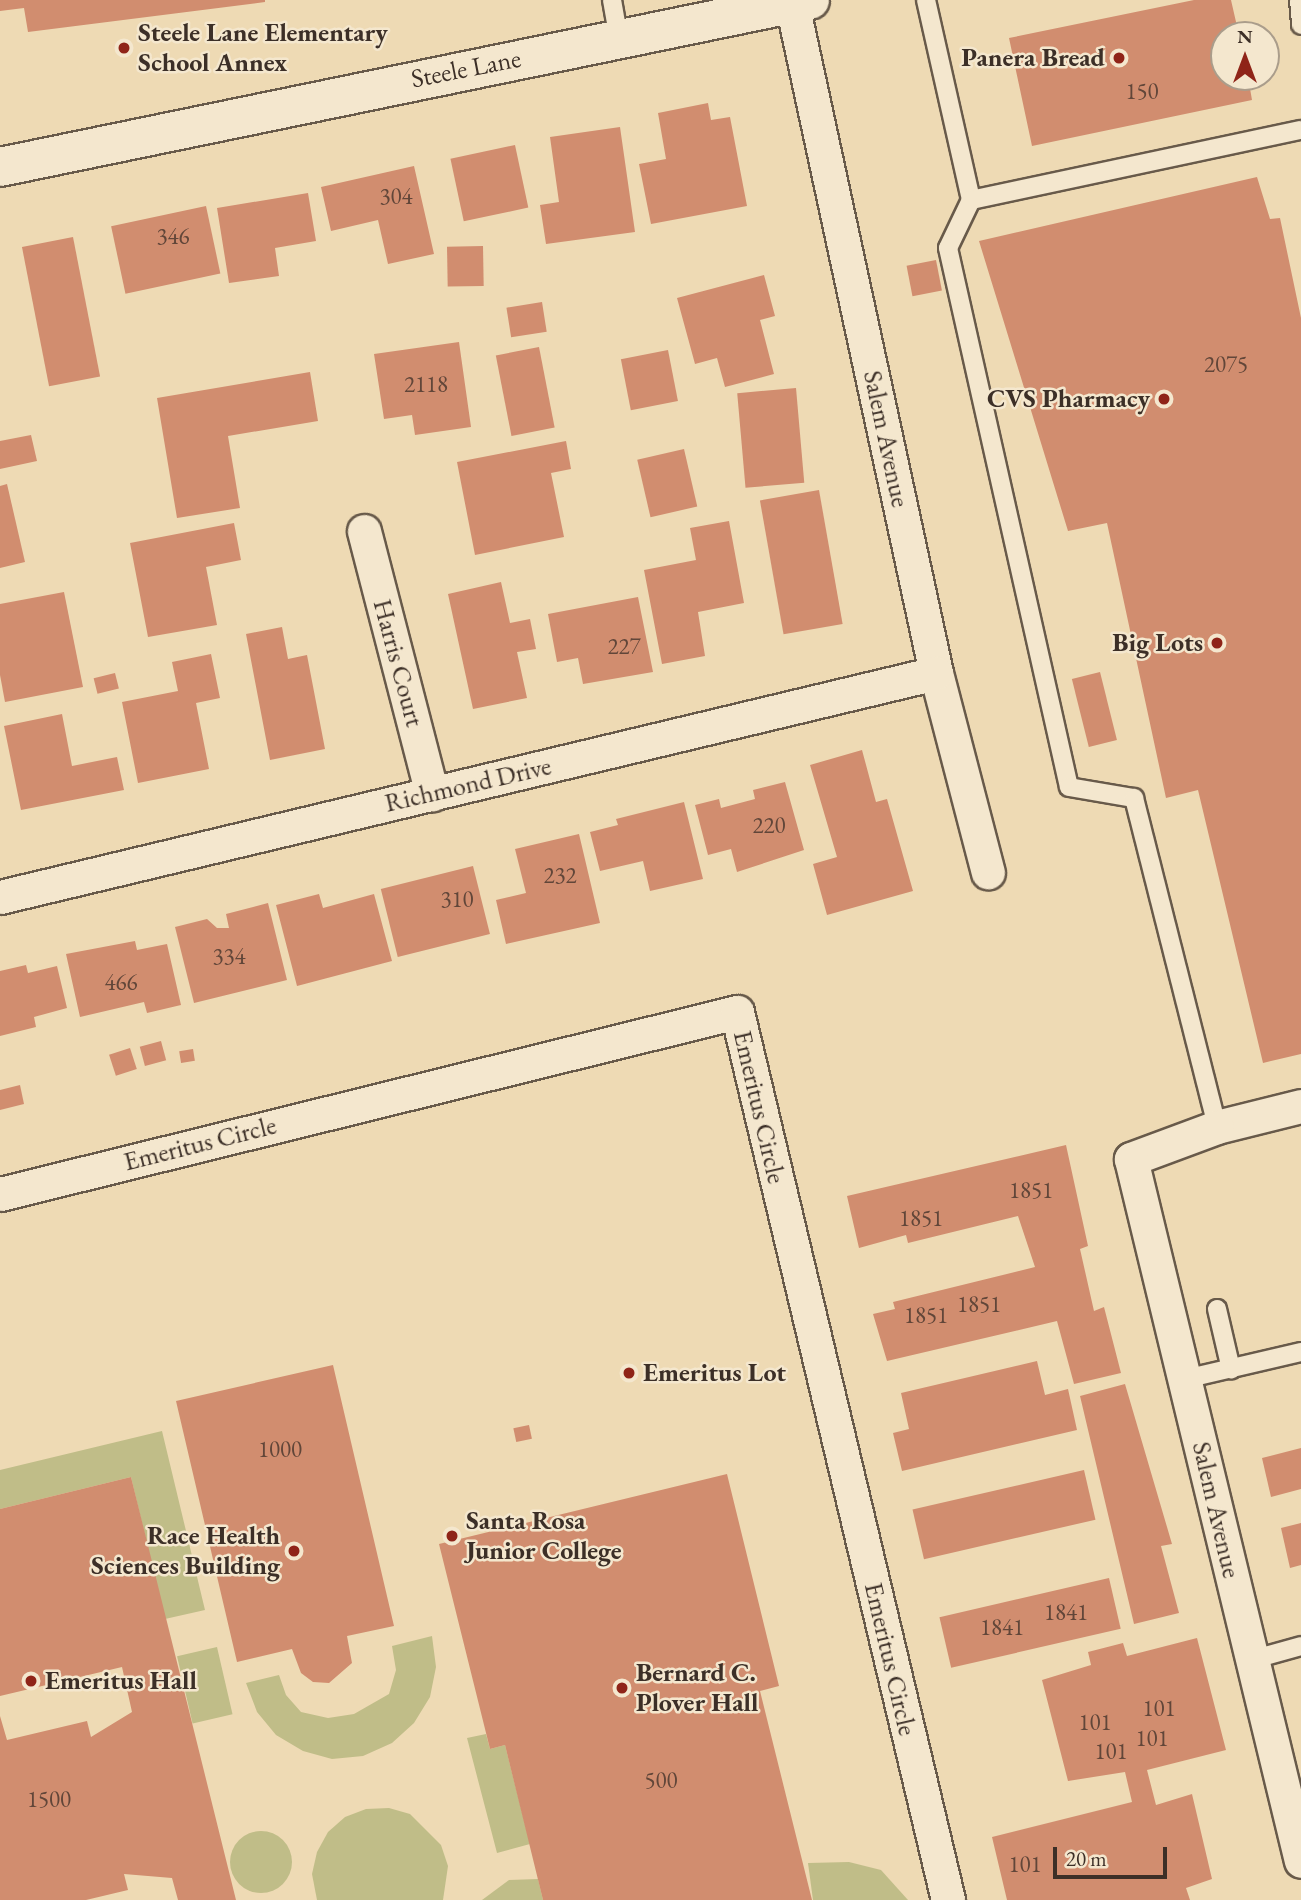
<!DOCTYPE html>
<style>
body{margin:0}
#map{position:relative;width:1301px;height:1900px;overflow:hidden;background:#eedab4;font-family:"EB Garamond",serif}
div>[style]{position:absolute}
.green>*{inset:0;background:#c0bd88;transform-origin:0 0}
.round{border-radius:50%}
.building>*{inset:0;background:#d18d6f;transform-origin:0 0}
.roads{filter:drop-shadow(2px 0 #685a4a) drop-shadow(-2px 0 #685a4a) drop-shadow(0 2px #685a4a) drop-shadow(0 -2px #685a4a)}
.lane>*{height:18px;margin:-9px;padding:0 9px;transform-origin:9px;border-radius:9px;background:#f4e7ce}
.street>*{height:33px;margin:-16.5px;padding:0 16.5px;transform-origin:16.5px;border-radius:16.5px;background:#f4e7ce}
.secondary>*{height:38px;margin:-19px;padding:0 19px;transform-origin:19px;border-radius:19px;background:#f4e7ce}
.dots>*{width:19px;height:19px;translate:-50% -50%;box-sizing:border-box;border:4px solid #f4e7ce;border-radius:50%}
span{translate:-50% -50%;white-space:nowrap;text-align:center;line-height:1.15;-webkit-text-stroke:5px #f4e7ce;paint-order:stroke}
.number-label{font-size:23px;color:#614639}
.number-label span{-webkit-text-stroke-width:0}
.poi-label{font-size:26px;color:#3c2f27;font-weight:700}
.left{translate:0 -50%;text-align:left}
.right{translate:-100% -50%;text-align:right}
.street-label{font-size:26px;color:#3c2f27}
.north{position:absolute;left:1210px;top:21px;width:70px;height:70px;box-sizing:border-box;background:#f4e7ce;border:2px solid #aa9d8b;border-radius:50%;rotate:0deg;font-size:19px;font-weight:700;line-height:28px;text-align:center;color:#3c2f27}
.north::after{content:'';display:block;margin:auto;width:24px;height:32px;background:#8f2418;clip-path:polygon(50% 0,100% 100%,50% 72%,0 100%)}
.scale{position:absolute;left:1053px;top:1847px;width:114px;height:32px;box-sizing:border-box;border:4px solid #3c2f27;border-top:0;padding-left:9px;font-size:21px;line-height:24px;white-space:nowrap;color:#3c2f27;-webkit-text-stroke:5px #f4e7ce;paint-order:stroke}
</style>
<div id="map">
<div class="green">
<div style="clip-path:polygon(162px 1431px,205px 1610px,165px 1619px,131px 1477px,0 1509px,0 1470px)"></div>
<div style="clip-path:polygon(432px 1636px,436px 1667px,430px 1697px,414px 1723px,392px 1743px,363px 1756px,332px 1759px,303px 1751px,276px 1735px,257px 1712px,246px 1683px,279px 1675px,286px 1695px,301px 1712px,328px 1718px,354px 1714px,389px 1694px,396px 1670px,392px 1646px)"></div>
<div style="left:217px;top:1647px;width:69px;height:41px;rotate:77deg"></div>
<div style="clip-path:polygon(486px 1734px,490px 1749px,505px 1745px,530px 1844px,497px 1853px,467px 1738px)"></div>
<div style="clip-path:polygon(389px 1808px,410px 1814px,441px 1845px,448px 1866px,443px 1900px,317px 1900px,312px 1874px,317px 1852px,328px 1832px,345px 1817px,366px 1809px)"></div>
<div class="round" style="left:230px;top:1831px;width:62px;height:62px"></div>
<div style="clip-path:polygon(849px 1862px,881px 1870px,908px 1900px,813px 1900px,808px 1863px)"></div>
<div style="clip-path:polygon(538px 1879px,543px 1900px,482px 1900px,509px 1880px)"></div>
</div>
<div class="building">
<div style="clip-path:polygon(0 0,265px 0,265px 2px,28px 32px,24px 8px,0 11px)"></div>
<div style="clip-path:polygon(1194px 0,1231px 0,1239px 35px,1224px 35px,1224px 77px,1248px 77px,1252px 100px,1032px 146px,1009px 38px)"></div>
<div style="clip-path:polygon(708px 103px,711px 120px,730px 117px,747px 206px,651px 224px,639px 164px,666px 159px,658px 113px)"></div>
<div style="clip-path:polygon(620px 127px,635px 232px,546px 244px,540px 205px,559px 202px,550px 137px)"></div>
<div style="left:515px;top:145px;width:64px;height:66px;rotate:78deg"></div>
<div style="clip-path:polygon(414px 166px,434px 254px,388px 264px,378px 220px,331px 231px,321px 187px)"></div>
<div style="clip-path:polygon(1257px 177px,1270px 219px,1280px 218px,1301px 318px,1301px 1054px,1263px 1063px,1198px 790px,1166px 798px,1107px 523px,1068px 531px,979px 241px)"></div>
<div style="clip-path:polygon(308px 193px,316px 241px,275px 248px,279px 276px,229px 283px,217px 208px)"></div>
<div style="left:206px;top:206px;width:69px;height:97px;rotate:78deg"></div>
<div style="left:73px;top:237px;width:142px;height:52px;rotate:79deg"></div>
<div style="left:483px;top:246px;width:40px;height:36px;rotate:89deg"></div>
<div style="left:936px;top:260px;width:31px;height:30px;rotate:79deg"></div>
<div style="clip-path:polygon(764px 275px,775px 316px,760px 320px,774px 374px,725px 387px,717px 358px,695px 364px,677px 298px)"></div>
<div style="left:542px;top:302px;width:30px;height:36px;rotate:81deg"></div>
<div style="clip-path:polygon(459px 342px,471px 427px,415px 435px,412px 415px,384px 419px,374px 354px)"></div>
<div style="left:539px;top:347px;width:82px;height:44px;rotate:79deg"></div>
<div style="left:668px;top:350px;width:52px;height:48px;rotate:79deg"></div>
<div style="clip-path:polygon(310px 372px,318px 421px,228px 436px,240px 508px,177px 518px,157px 398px)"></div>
<div style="left:796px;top:388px;width:95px;height:59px;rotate:85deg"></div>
<div style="clip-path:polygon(31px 435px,37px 461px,0 469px,0 441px)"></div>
<div style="clip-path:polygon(566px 441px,571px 469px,551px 473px,564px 537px,475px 555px,457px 462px)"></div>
<div style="left:684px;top:449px;width:59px;height:48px;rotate:77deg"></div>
<div style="clip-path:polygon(7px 484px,25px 562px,0 568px,0 486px)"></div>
<div style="left:819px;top:490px;width:136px;height:60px;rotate:80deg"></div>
<div style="clip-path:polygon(729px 521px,744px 603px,698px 612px,705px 656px,662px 664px,644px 570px,696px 560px,690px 528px)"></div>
<div style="clip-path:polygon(234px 523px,241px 560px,206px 567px,217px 625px,148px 637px,130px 543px)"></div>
<div style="clip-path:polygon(501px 582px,510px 623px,530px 619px,536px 649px,517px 652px,527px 698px,473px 709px,448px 594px)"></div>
<div style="clip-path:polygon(64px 592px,83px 687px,5px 702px,0 675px,0 604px)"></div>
<div style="clip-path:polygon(638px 597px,653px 672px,583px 684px,578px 658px,557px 662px,548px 614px)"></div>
<div style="clip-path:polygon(282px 627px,288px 659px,307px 655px,325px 749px,270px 760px,246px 634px)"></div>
<div style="clip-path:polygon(211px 654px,220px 698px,196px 703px,209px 769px,138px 783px,122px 702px,178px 691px,172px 662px)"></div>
<div style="left:1100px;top:672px;width:70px;height:29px;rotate:76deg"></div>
<div style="left:115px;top:673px;width:16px;height:22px;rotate:76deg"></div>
<div style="clip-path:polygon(62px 714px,72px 766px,117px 757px,124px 790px,21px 810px,4px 726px)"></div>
<div style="clip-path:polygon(862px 750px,876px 802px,887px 799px,913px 891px,827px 915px,813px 864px,837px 857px,810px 765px)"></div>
<div style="clip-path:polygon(785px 782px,804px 850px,737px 872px,731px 849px,708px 855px,695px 805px,719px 799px,721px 808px,755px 799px,753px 790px)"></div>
<div style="clip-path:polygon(684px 802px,703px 879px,650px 891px,643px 861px,600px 871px,590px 832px,618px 825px,616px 819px)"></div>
<div style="clip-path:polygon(579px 834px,600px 923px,506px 944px,496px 900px,526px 893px,515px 849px)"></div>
<div style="left:473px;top:866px;width:70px;height:95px;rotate:76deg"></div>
<div style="clip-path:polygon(319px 894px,323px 908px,374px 894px,392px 961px,297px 986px,276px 905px)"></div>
<div style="clip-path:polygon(268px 903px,287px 980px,194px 1003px,175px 927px,207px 919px,217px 928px,229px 928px,226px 914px)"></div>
<div style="clip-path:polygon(135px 941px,137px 950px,167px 944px,181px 1005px,147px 1013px,144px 1002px,80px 1017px,66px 954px)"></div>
<div style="clip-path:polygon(26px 965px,28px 973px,57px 966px,67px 1008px,34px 1017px,36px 1027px,0 1036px,0 971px)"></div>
<div style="left:161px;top:1041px;width:20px;height:22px;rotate:75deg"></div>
<div style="left:130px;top:1048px;width:22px;height:22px;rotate:72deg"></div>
<div style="left:193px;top:1049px;width:12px;height:14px;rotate:81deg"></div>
<div style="clip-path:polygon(20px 1085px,24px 1104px,0 1110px,0 1090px)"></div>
<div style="clip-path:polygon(1066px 1145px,1088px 1246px,1080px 1249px,1094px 1311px,1104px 1307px,1121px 1373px,1074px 1384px,1057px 1321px,887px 1361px,873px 1314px,895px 1309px,893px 1302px,1035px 1267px,1018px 1216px,908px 1243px,906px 1235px,859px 1248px,847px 1196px)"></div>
<div style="clip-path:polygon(1037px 1361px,1045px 1395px,1068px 1389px,1077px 1430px,902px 1471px,893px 1433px,909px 1429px,901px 1393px)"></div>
<div style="clip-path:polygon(333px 1365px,394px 1626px,347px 1636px,352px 1663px,329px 1683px,313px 1682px,301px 1673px,292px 1649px,237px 1662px,176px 1401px)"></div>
<div style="clip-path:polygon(1125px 1384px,1172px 1544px,1161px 1546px,1179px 1613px,1134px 1624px,1080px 1396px)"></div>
<div style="left:529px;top:1425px;width:14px;height:16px;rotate:78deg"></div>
<div style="clip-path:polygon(1301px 1448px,1301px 1489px,1271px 1497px,1262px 1458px)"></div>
<div style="left:1084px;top:1470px;width:51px;height:176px;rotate:77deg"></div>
<div style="clip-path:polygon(727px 1474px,779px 1686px,760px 1691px,812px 1900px,543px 1900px,505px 1745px,490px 1749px,439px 1544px)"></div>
<div style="clip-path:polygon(131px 1477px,236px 1900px,178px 1900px,172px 1878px,124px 1874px,128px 1890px,86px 1900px,0 1900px,0 1716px,7px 1740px,87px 1721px,91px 1737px,132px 1712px,122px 1667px,0 1696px,0 1509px)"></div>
<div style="clip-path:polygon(1301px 1523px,1301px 1565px,1290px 1568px,1281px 1528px)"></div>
<div style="left:1109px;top:1578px;width:52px;height:174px;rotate:77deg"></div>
<div style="clip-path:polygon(1197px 1638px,1226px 1750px,1147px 1770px,1156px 1805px,1192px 1794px,1212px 1879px,1186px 1888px,1190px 1900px,1007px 1900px,992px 1837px,1132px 1802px,1125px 1772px,1068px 1781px,1042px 1680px,1091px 1665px,1088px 1652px,1123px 1643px,1127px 1656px)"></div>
</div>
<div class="roads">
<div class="lane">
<div style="left:612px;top:0;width:39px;rotate:80deg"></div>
<div style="left:926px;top:0;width:205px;rotate:77.3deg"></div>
<div style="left:971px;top:200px;width:337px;rotate:-12deg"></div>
<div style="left:1299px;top:0;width:25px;rotate:85deg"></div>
<div style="left:971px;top:200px;width:53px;rotate:115.6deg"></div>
<div style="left:948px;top:248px;width:552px;rotate:77.35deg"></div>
<div style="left:1069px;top:787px;width:66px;rotate:9.6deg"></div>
<div style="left:1134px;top:798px;width:339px;rotate:75.8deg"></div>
<div style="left:1217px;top:1309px;width:62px;rotate:76.9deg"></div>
<div style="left:1185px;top:1379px;width:119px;rotate:-13.1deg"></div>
<div style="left:1251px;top:1660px;width:52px;rotate:-15.6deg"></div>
</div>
<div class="street">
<div style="left:792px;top:4px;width:684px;rotate:77.85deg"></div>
<div style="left:936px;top:673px;width:206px;rotate:75.4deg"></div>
<div style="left:364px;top:531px;width:272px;rotate:75.5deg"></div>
<div style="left:0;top:897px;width:962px;rotate:-13.46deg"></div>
<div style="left:1301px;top:1106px;width:87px;rotate:166deg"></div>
<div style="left:1217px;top:1127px;width:92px;rotate:159.6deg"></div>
<div style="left:1131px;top:1159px;width:722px;rotate:76.39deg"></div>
<div style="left:0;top:1194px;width:759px;rotate:-13.87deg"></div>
<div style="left:737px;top:1012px;width:913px;rotate:76.63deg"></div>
</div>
<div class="secondary">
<div style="left:0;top:167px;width:827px;rotate:-11.65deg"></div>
</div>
</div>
<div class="dots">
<div style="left:124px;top:48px;background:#8f2418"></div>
<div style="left:1119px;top:58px;background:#8f2418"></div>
<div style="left:1164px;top:399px;background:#8f2418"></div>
<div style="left:1217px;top:643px;background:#8f2418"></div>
<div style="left:629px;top:1373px;background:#8f2418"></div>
<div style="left:452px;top:1536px;background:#8f2418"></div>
<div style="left:294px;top:1551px;background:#8f2418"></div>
<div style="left:31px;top:1681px;background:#8f2418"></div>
<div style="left:622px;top:1688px;background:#8f2418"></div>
</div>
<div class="number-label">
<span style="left:1142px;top:91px">150</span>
<span style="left:396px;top:196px">304</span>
<span style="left:173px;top:236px">346</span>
<span style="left:1226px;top:364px">2075</span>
<span style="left:426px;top:384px">2118</span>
<span style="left:624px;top:646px">227</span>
<span style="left:769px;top:825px">220</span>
<span style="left:560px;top:875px">232</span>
<span style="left:457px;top:899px">310</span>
<span style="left:229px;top:956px">334</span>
<span style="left:121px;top:982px">466</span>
<span style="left:1031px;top:1190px">1851</span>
<span style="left:921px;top:1218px">1851</span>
<span style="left:979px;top:1304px">1851</span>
<span style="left:926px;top:1315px">1851</span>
<span style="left:280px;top:1449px">1000</span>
<span style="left:1066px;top:1612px">1841</span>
<span style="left:1002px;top:1627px">1841</span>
<span style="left:1159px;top:1708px">101</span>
<span style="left:1095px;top:1722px">101</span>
<span style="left:1152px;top:1738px">101</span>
<span style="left:1111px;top:1751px">101</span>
<span style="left:661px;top:1780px">500</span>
<span style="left:49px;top:1799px">1500</span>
<span style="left:1025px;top:1864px">101</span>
</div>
<div class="poi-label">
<span class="left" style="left:138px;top:48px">Steele Lane Elementary<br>School Annex</span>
<span class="right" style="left:1105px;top:58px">Panera Bread</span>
<span class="right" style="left:1150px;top:399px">CVS Pharmacy</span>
<span class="right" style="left:1203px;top:643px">Big Lots</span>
<span class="left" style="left:643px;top:1373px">Emeritus Lot</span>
<span class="left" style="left:466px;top:1536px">Santa Rosa<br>Junior College</span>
<span class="right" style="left:280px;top:1551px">Race Health<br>Sciences Building</span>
<span class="left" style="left:636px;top:1688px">Bernard C.<br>Plover Hall</span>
<span class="left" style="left:45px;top:1681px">Emeritus Hall</span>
</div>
<div class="street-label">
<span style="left:466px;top:69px;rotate:-11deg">Steele Lane</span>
<span style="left:886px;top:439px;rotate:78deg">Salem Avenue</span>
<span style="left:398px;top:663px;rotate:75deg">Harris Court</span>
<span style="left:468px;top:785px;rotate:-13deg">Richmond Drive</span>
<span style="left:759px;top:1107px;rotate:77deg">Emeritus Circle</span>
<span style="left:200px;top:1144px;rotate:-14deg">Emeritus Circle</span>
<span style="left:1216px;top:1510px;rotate:77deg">Salem Avenue</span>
<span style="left:890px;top:1659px;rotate:77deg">Emeritus Circle</span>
</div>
<div class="north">N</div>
<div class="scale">20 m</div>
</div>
